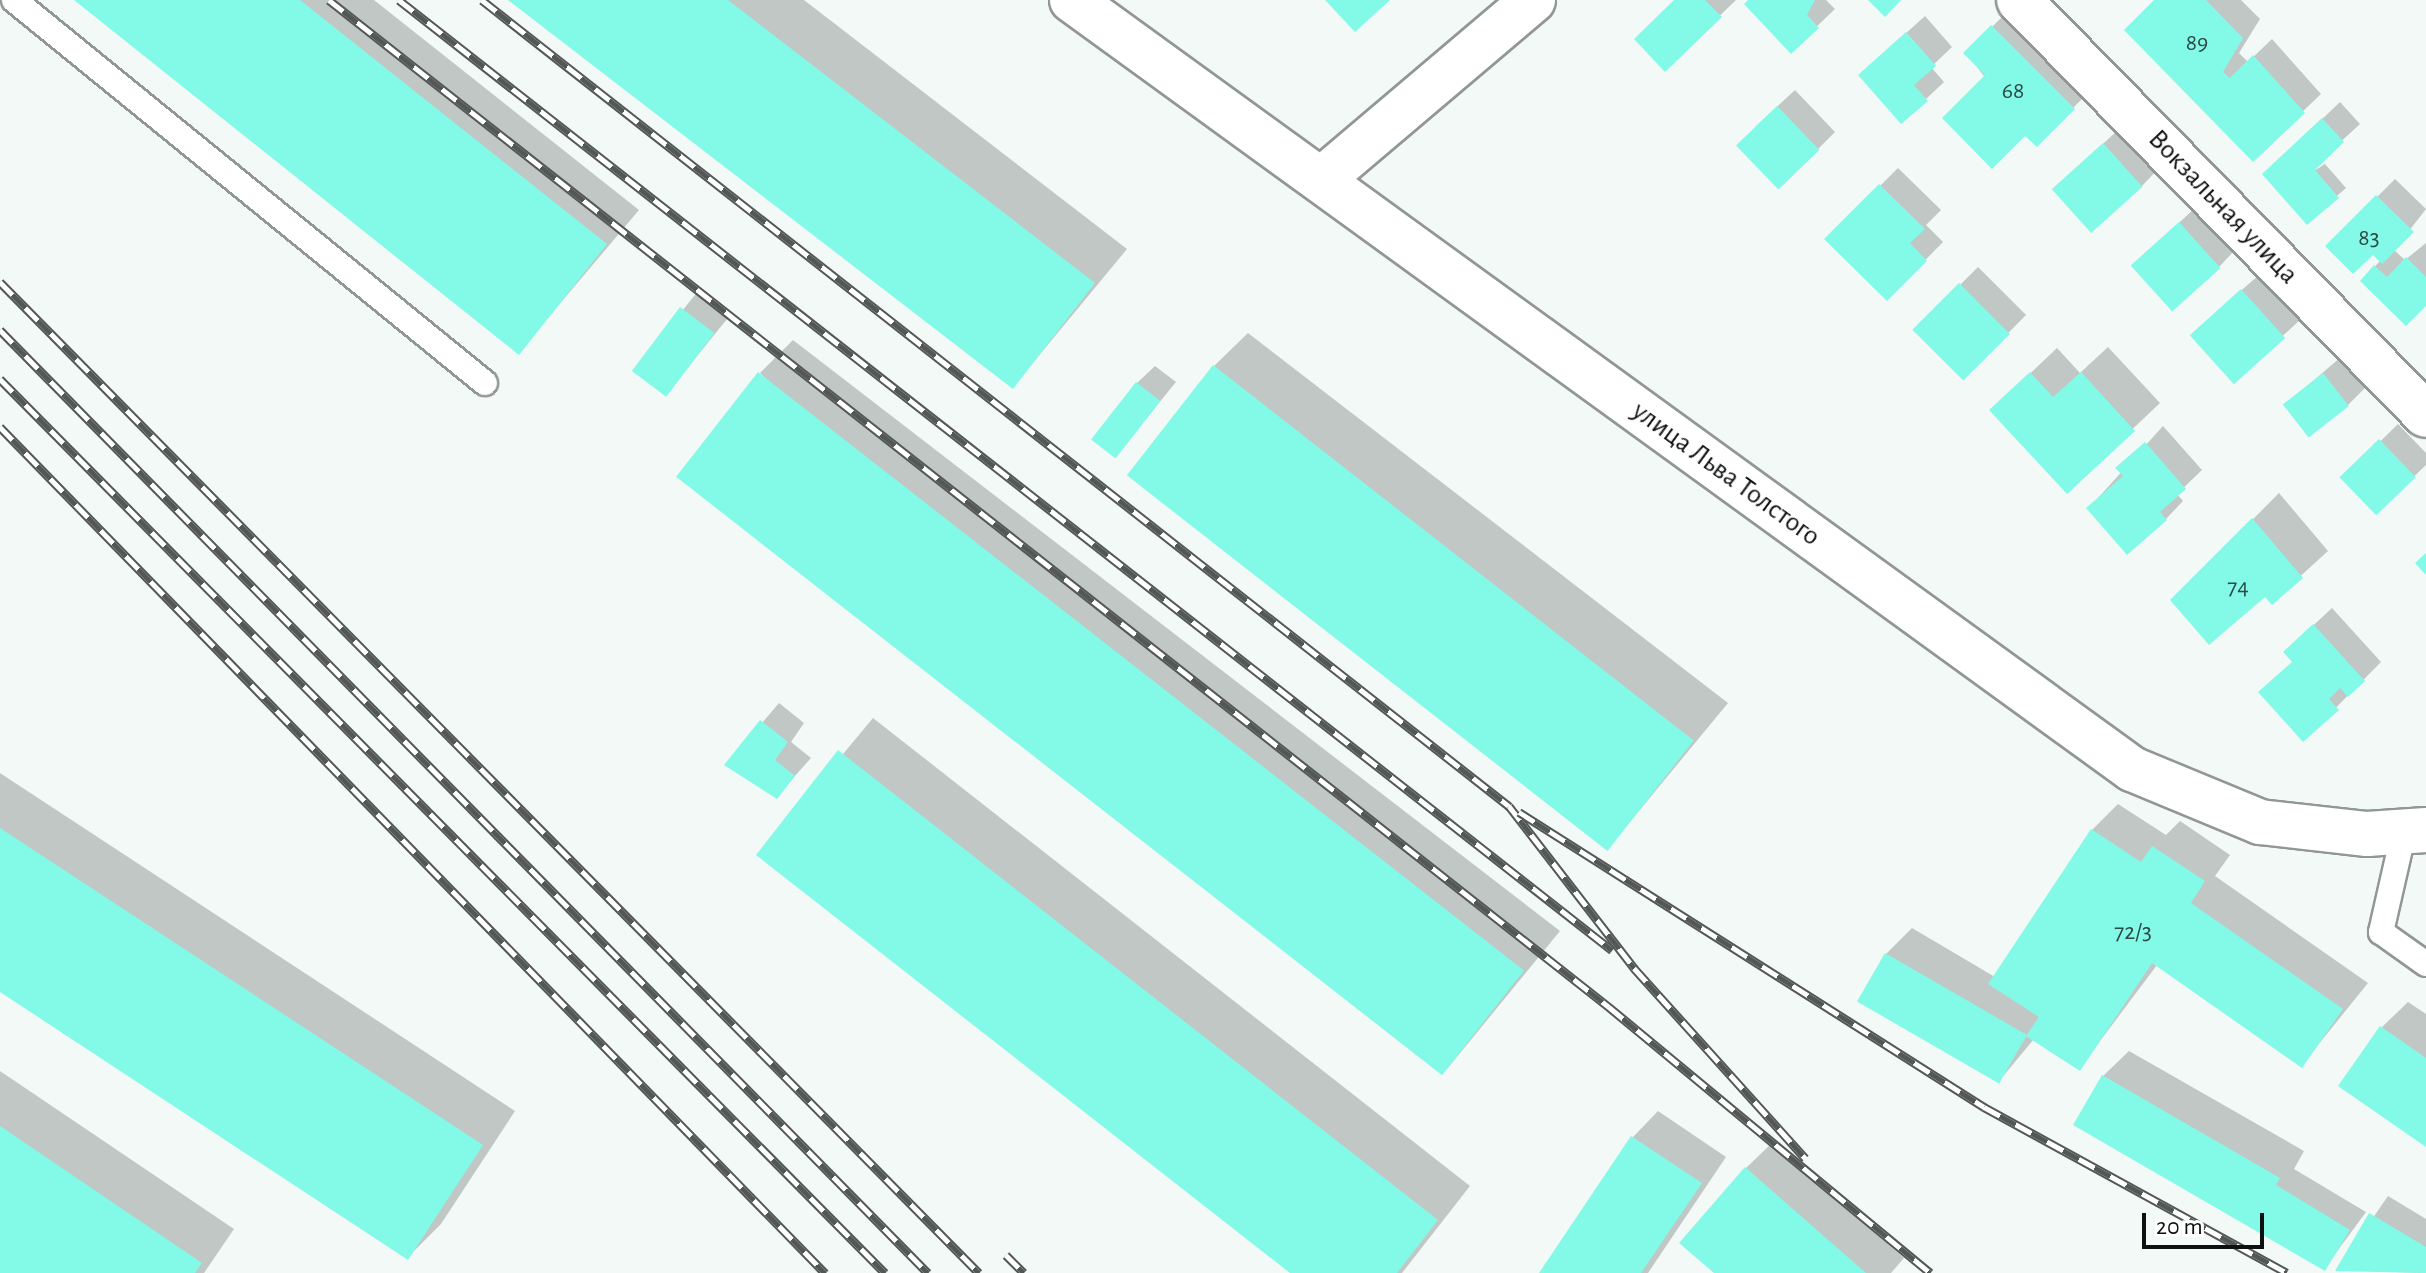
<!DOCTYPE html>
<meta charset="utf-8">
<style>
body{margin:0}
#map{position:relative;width:2426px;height:1273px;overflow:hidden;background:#f2f9f7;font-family:"Alegreya Sans",sans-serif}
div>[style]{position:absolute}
.shadow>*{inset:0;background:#0003;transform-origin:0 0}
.building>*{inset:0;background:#83fae7;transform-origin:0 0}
.roads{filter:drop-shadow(2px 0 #919796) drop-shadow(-2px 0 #919796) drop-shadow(0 2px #919796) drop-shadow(0 -2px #919796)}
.lane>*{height:24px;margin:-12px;padding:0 12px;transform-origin:12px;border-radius:12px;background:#fff}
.street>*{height:44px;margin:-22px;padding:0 22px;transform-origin:22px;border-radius:22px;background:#fff}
.secondary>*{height:44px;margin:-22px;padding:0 22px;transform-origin:22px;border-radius:22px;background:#fff}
.rail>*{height:9px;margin-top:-4.5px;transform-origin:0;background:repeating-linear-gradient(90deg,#fff 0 18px,#535756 0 36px);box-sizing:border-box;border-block:2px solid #535756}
span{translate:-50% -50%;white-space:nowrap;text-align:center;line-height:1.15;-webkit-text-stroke:6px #fff;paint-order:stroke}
.number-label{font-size:24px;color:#2b4a46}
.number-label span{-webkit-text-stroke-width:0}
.street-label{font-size:28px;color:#0e1010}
.scale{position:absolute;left:2142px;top:1213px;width:122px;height:36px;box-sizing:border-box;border:4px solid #0e1010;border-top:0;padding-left:10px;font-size:24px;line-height:28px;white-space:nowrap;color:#0e1010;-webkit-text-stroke:6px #fff;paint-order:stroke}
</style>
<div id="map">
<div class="shadow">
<div style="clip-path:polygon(77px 0,374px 0,639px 210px,519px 352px)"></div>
<div style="clip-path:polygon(511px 0,804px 0,1127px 249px,1013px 387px)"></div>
<div style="clip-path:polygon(1676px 0,1736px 0,1665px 69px)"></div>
<div style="clip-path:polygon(1751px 0,1826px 0,1835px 9px,1791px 51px)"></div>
<div style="clip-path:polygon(2157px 0,2241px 0,2260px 19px,2239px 53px,2248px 62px,2272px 39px,2321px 94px,2253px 159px)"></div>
<div style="clip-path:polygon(2018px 1px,2099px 82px,2037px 144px,1966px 53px)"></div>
<div style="clip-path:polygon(1925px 16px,1952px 47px,1931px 67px,1944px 82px,1926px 99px,1860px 75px)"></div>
<div style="clip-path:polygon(1795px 90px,1835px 132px,1818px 149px,1755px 127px)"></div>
<div style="clip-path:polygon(2340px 102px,2360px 124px,2298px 181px,2325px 164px,2346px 188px,2307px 222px,2265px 174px)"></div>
<div style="clip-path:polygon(2121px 127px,2159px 168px,2142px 186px,2072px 173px)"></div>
<div style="clip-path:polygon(1898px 168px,1941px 210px,1926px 225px,1943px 242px,1887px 299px,1827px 239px)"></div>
<div style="clip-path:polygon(2395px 179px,2426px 209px,2394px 250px,2405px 260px,2426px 243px,2426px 304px,2362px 280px,2381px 260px,2373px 252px,2328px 246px)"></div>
<div style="clip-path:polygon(2197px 206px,2236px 249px,2219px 267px,2151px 249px)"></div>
<div style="left:1978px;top:267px;width:68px;height:89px;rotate:45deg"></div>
<div style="clip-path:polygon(2260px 274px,2301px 319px,2234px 381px,2210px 318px)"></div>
<div style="left:699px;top:290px;width:40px;height:103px;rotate:39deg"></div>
<div style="clip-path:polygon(1248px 333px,1728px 703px,1610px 846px,1214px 366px)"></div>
<div style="clip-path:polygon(793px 340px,1560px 931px,1447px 1069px,760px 373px)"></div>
<div style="clip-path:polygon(2108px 347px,2160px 403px,2067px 491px,2018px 385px,2057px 348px,2080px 373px)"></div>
<div style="clip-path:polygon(2341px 357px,2365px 388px,2348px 405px,2286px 404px)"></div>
<div style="clip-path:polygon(1155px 366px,1176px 382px,1115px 457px,1137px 383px)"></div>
<div style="clip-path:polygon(2398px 424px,2426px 453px,2426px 465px,2376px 513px,2343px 478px)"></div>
<div style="clip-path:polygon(2163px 426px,2202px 470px,2177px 494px,2183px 501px,2166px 519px,2089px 508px)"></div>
<div style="clip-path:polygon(2279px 493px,2328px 551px,2272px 602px,2265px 594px,2173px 600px)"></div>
<div style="clip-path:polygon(2332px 608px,2381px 662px,2304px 740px,2303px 635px)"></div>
<div style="clip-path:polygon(779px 703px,804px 723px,791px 742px,811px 758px,777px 796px,727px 764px)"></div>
<div style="clip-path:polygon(873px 718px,1470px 1186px,1402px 1273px,1293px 1273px,759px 855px)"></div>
<div style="clip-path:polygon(0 773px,515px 1111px,441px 1224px,408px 1257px,0 990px)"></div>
<div style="clip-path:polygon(2118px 804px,2166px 835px,2180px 821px,2230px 855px,2215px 876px,2368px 983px,2301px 1066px,2157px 965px,2079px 1069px,2034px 1039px,1999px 1081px,1886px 954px,1912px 928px,1995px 977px,2092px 830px)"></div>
<div style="clip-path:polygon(2408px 1002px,2426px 1014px,2426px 1145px,2382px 1027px)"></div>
<div style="clip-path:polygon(2129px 1051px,2304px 1151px,2294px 1169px,2366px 1212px,2324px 1269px,2103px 1076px)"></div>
<div style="clip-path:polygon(0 1071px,234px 1229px,204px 1273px,0 1273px)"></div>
<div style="clip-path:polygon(1658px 1111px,1726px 1157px,1648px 1273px,1542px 1273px,1633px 1137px)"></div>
<div style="clip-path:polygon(1772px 1143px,1904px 1258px,1891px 1273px,1717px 1273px,1746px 1168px)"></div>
<div style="clip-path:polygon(2388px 1196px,2426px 1219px,2426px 1273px,2337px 1270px)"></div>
</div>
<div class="building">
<div style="clip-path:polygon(74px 0,300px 0,607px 244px,519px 355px)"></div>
<div style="clip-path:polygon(508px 0,728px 0,1095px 283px,1013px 389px)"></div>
<div style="clip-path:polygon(1325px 0,1390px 0,1355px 32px)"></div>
<div style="clip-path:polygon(1674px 0,1705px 0,1722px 17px,1665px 72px,1634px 39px)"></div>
<div style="clip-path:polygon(1748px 0,1815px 0,1807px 15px,1819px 28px,1791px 54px,1744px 4px)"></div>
<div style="clip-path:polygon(1868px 0,1901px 0,1885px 17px)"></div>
<div style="clip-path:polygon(2154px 0,2206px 0,2243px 38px,2223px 72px,2230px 78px,2253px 55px,2305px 113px,2253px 162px,2124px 30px)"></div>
<div style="clip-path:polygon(1991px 25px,2075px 109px,2037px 147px,2025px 136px,1992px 169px,1942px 118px,1985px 75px,1963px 53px)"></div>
<div style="clip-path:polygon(1906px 32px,1936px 66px,1914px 85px,1928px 101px,1901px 124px,1858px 75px)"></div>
<div style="left:1777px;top:106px;width:61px;height:57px;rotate:46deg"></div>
<div style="clip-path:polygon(2322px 118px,2344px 142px,2315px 170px,2339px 198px,2307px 225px,2262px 174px)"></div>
<div style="left:2103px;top:143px;width:59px;height:69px;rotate:48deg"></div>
<div style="clip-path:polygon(1879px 184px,1925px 229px,1910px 243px,1927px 261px,1887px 301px,1824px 239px)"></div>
<div style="clip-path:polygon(2376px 195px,2414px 232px,2382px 264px,2373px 255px,2353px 274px,2325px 246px)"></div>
<div style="left:2179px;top:222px;width:62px;height:65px;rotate:48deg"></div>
<div style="clip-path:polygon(2406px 257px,2426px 277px,2426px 306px,2406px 326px,2360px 281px,2374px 265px,2387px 277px)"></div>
<div style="left:1959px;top:283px;width:72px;height:66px;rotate:45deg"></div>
<div style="left:2241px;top:289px;width:66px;height:69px;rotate:48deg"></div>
<div style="left:680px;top:307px;width:43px;height:80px;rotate:37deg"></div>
<div style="left:1213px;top:365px;width:610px;height:140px;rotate:38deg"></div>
<div style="left:758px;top:372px;width:972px;height:133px;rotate:38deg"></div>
<div style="clip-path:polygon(2030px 372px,2053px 397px,2081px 372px,2135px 431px,2067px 494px,1989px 410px)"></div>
<div style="left:2323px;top:373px;width:42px;height:51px;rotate:52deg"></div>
<div style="left:1136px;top:382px;width:31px;height:73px;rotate:38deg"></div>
<div style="left:2379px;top:439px;width:53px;height:55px;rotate:46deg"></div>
<div style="clip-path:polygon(2145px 442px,2186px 489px,2160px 512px,2167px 520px,2127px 555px,2086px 508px,2123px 476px,2115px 468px)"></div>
<div style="clip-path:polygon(2252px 518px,2303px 578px,2272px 605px,2265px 597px,2209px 645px,2170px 600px)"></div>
<div style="clip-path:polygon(2426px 553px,2426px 575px,2415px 563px)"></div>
<div style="clip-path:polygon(2313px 624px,2365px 681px,2348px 697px,2340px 688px,2329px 699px,2339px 710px,2303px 742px,2258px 692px,2292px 662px,2283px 652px)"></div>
<div style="clip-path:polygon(760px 720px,788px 742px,775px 760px,795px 776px,777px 799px,724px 765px)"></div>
<div style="clip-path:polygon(838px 750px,1438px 1220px,1397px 1273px,1290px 1273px,756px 855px)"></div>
<div style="clip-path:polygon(0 828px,483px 1145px,408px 1260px,0 992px)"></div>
<div style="clip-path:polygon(2091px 829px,2141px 862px,2152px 846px,2205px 881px,2191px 903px,2343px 1009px,2302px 1068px,2152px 963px,2080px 1071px,2026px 1036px,2039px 1017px,1988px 984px)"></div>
<div style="left:1885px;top:953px;width:164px;height:56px;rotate:30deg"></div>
<div style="clip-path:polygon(2380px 1026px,2426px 1058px,2426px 1147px,2338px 1086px)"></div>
<div style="clip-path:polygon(2102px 1075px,2280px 1178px,2276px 1185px,2350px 1230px,2325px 1271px,2073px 1125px)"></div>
<div style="clip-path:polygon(0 1126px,202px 1263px,195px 1273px,0 1273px)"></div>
<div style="clip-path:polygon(1631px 1136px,1702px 1183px,1641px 1273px,1539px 1273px)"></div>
<div style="clip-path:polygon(1745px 1167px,1866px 1273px,1714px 1273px,1679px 1243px)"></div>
<div style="clip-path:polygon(2369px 1213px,2426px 1247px,2426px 1273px,2335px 1271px)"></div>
</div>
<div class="roads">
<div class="lane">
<div style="left:14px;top:0;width:607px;rotate:39.12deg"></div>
<div style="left:2404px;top:831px;width:104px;rotate:102.8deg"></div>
<div style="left:2381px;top:932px;width:55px;rotate:35.4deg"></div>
</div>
<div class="street">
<div style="left:2019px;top:0;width:581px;rotate:45.56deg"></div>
<div style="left:1321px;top:180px;width:278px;rotate:-40.3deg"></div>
</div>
<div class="secondary">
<div style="left:1072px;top:0;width:1310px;rotate:35.96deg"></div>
<div style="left:2132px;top:769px;width:139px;rotate:22.5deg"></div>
<div style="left:2260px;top:822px;width:108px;rotate:6.4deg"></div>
<div style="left:2367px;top:834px;width:59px;rotate:-3.9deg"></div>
</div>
</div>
<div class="rail">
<div style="left:329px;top:0;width:1629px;rotate:38.19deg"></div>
<div style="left:1609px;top:1007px;width:417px;rotate:39.6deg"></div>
<div style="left:399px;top:0;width:1541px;rotate:38.07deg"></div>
<div style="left:482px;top:0;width:1306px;rotate:38.13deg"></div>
<div style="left:1509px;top:806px;width:205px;rotate:52.3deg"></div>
<div style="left:1634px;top:968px;width:256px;rotate:48deg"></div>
<div style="left:0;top:282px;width:1393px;rotate:45.35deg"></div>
<div style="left:0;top:330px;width:1323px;rotate:45.46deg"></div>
<div style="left:0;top:379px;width:1258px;rotate:45.29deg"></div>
<div style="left:0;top:427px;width:1182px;rotate:45.72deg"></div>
<div style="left:1519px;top:812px;width:551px;rotate:32.39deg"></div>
<div style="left:1984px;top:1107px;width:345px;rotate:28.7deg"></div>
<div style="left:1006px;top:1255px;width:25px;rotate:45deg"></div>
</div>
<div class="number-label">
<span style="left:2197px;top:44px">89</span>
<span style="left:2013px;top:92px">68</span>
<span style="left:2369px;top:239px">83</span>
<span style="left:2238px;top:588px">74</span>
<span style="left:2133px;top:933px">72/3</span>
</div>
<div class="street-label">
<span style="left:2223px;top:207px;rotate:46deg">Вокзальная улица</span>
<span style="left:1726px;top:474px;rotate:36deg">улица Льва Толстого</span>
</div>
<div class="scale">20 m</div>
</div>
